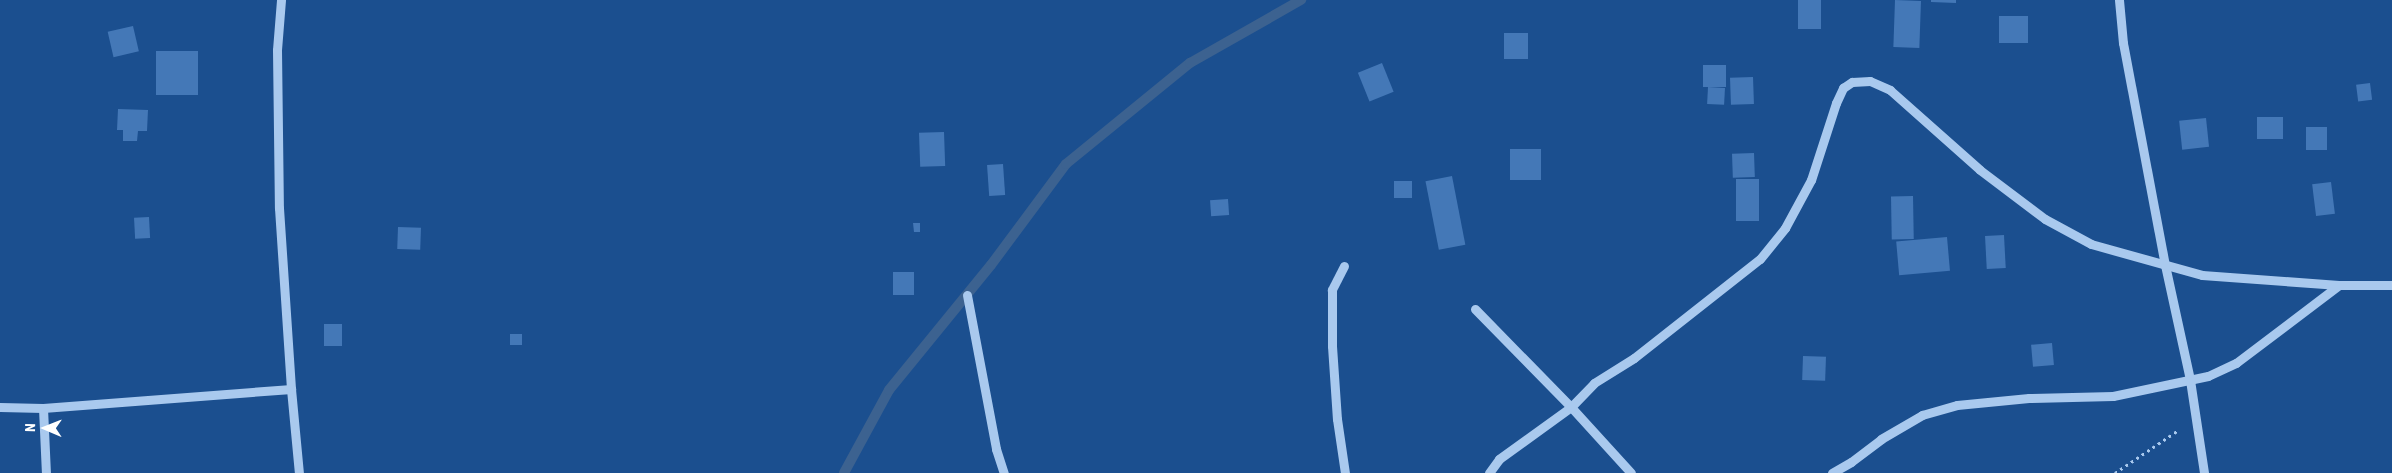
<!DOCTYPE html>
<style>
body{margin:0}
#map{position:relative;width:2392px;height:473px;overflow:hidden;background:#1b4f8f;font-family:"Roboto Condensed",sans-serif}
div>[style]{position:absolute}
.stream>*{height:10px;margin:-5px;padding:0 5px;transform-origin:5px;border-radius:5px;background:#3c6290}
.building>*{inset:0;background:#4478b7;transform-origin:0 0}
.path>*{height:3px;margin-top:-1.5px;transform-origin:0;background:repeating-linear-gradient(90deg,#a9c9ee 0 2.5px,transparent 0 6.5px)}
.minor>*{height:9px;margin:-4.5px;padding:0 4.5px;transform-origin:4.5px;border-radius:4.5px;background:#a9c9ee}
span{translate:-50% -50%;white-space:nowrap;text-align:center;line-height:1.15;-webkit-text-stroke:4px #1b4f8f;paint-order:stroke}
.north{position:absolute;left:20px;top:403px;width:50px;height:50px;-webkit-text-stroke:4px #1b4f8f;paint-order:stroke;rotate:271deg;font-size:14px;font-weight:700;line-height:20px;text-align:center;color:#fff}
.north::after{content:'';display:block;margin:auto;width:18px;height:22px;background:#fff;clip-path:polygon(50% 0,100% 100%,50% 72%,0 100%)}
</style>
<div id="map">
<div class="stream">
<div style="left:844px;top:473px;width:94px;rotate:-61.5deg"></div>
<div style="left:889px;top:390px;width:161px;rotate:-50.8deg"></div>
<div style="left:991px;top:265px;width:126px;rotate:-53.4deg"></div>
<div style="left:1066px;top:164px;width:160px;rotate:-39.2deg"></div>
<div style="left:1190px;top:63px;width:128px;rotate:-29.6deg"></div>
</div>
<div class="building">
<div style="left:1798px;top:0;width:23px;height:29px"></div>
<div style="left:1895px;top:0;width:26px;height:47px;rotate:2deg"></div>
<div style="clip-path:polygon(1931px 0,1956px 0,1956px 3px,1931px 2px)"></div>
<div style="left:1999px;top:16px;width:29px;height:27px"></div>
<div style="left:133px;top:26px;width:26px;height:26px;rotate:77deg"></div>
<div style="left:1528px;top:33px;width:26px;height:24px;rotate:90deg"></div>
<div style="left:198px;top:51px;width:44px;height:42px;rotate:90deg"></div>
<div style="left:1382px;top:63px;width:31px;height:26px;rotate:68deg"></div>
<div style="left:1703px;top:65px;width:23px;height:22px"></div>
<div style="left:1753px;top:77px;width:27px;height:23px;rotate:88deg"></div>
<div style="left:2370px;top:83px;width:17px;height:14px;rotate:83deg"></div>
<div style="left:1708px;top:87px;width:17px;height:17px;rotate:3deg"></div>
<div style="clip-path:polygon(118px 109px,148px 110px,147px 131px,138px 131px,137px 141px,123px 141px,123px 130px,117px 130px)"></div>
<div style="left:2257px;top:117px;width:26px;height:22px"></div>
<div style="left:2206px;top:118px;width:29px;height:27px;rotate:84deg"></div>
<div style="left:2306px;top:127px;width:21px;height:23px"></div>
<div style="left:944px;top:132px;width:34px;height:25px;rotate:88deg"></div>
<div style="left:1541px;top:149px;width:31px;height:31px;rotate:90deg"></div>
<div style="left:1754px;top:153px;width:24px;height:22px;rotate:88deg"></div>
<div style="left:1003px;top:164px;width:31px;height:16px;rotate:86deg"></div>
<div style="left:1452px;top:176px;width:70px;height:27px;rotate:79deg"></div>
<div style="left:1736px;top:179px;width:23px;height:42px"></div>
<div style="left:1394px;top:181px;width:18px;height:17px"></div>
<div style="left:2331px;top:182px;width:32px;height:19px;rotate:83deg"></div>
<div style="left:1913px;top:196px;width:43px;height:22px;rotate:89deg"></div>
<div style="left:1228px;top:199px;width:16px;height:18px;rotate:86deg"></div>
<div style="left:149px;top:217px;width:21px;height:15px;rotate:87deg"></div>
<div style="clip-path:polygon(913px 223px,920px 223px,920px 232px,914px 232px)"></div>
<div style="left:398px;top:227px;width:23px;height:22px;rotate:2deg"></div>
<div style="left:2004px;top:235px;width:33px;height:19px;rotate:87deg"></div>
<div style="left:1947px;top:237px;width:34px;height:51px;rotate:85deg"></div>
<div style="left:893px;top:272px;width:21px;height:23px"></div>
<div style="left:342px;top:324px;width:22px;height:18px;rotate:90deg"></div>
<div style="left:510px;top:334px;width:12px;height:11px"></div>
<div style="left:2052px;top:343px;width:22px;height:21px;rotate:85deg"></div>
<div style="left:1803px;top:356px;width:23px;height:24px;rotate:2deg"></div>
</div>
<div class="path">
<div style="left:2115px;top:473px;width:75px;rotate:-34.1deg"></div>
</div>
<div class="minor">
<div style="left:281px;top:0;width:50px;rotate:94.6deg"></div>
<div style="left:277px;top:50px;width:158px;rotate:89.3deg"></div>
<div style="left:279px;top:208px;width:181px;rotate:86.2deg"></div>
<div style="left:291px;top:389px;width:84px;rotate:84.6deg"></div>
<div style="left:2119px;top:0;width:43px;rotate:84.7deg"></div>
<div style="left:2123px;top:43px;width:226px;rotate:79.3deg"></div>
<div style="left:2165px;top:265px;width:118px;rotate:77.7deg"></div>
<div style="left:2190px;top:380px;width:94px;rotate:81.4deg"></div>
<div style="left:1344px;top:266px;width:27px;rotate:117deg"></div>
<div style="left:1332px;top:290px;width:56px;rotate:90deg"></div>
<div style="left:1332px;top:346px;width:73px;rotate:86.1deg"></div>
<div style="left:1337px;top:419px;width:55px;rotate:81.6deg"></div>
<div style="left:967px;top:295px;width:157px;rotate:79.3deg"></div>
<div style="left:996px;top:449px;width:25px;rotate:72deg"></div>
<div style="left:1475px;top:309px;width:137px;rotate:45.6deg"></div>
<div style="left:1571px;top:407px;width:89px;rotate:47.7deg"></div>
<div style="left:0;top:407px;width:43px;rotate:1.3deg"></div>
<div style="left:43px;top:408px;width:249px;rotate:-4.4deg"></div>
<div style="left:43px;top:408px;width:65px;rotate:87.4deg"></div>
<div style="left:1489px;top:473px;width:17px;rotate:-54deg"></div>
<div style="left:1499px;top:459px;width:89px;rotate:-35.8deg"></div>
<div style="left:1571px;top:407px;width:33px;rotate:-46deg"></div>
<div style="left:1594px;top:383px;width:47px;rotate:-32deg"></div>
<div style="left:1634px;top:358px;width:160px;rotate:-38.2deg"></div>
<div style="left:1760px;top:259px;width:40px;rotate:-51deg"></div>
<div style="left:1785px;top:228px;width:55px;rotate:-61.6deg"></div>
<div style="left:1811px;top:180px;width:81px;rotate:-72deg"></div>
<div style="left:1836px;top:103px;width:17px;rotate:-65deg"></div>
<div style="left:1843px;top:88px;width:11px;rotate:-34deg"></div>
<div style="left:1852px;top:82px;width:18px;rotate:-3deg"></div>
<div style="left:1870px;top:81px;width:22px;rotate:24deg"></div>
<div style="left:1890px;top:90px;width:120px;rotate:41.6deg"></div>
<div style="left:1980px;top:170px;width:81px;rotate:37deg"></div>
<div style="left:2045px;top:219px;width:52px;rotate:28.5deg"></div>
<div style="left:2091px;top:244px;width:115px;rotate:15.6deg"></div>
<div style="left:2202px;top:275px;width:137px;rotate:4.2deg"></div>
<div style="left:2339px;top:285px;width:53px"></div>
<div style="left:1832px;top:473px;width:22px;rotate:-30deg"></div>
<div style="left:1851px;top:462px;width:38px;rotate:-37deg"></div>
<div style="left:1881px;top:439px;width:48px;rotate:-30.3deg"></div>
<div style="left:1922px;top:415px;width:36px;rotate:-16deg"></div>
<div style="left:1957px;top:405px;width:72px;rotate:-5.6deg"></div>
<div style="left:2029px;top:398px;width:84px;rotate:-1.4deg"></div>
<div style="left:2113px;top:396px;width:97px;rotate:-11.9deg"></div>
<div style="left:2208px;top:376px;width:31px;rotate:-25deg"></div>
<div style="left:2236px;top:363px;width:129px;rotate:-37.1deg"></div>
</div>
<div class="north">N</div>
</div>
